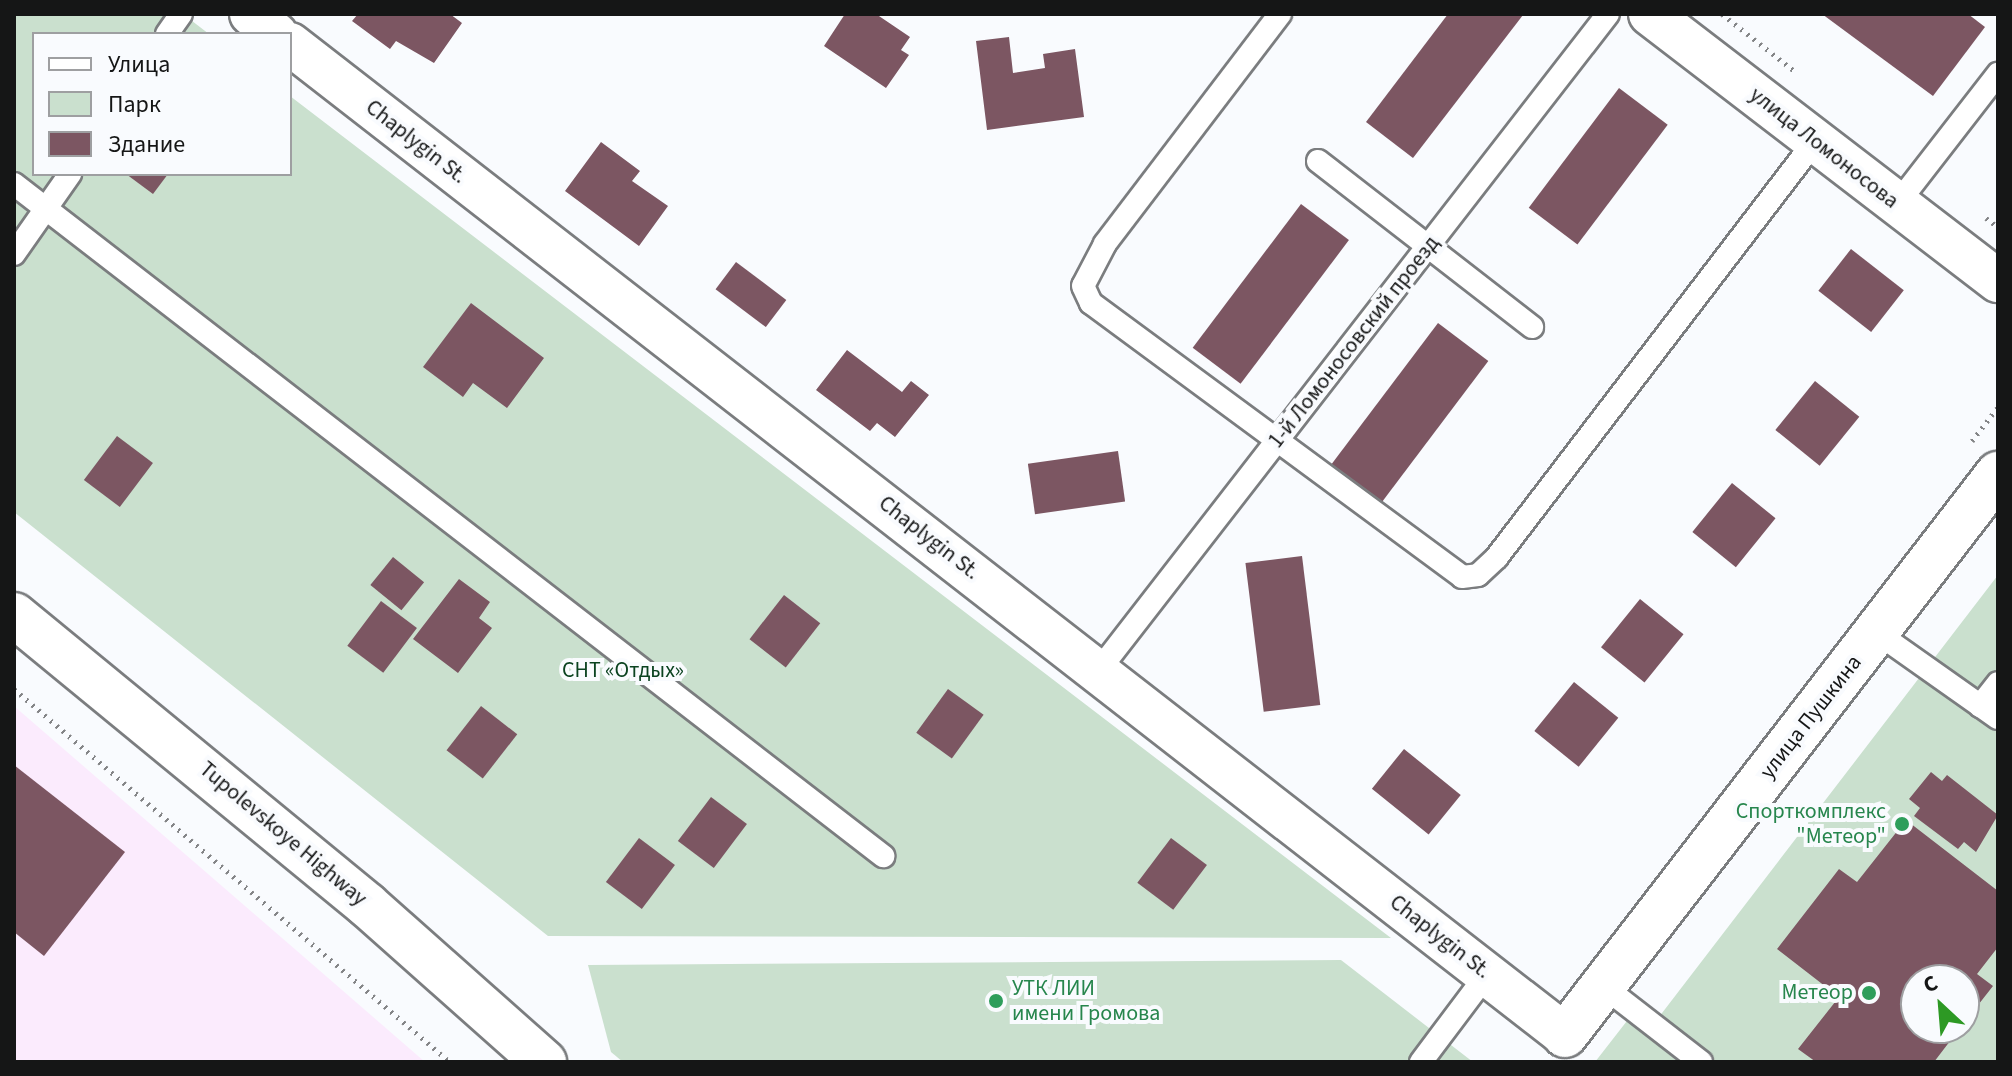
<!DOCTYPE html>
<meta charset="utf-8">
<style>
body{margin:0}
#map{position:relative;width:2012px;height:1076px;overflow:hidden;background:#f9fbfe;font-family:"Source Sans 3",sans-serif}
div>[style]{position:absolute}
.industrial>*{inset:0;background:#fbebfd}
.green>*{inset:0;background:#cae0ce}
.building>*{inset:0;background:#7c5662;transform-origin:0 0}
.path>*{height:5px;margin-top:-2.5px;transform-origin:0;background:repeating-linear-gradient(90deg,#848587 0 2px,transparent 0 8px)}
.roads{filter:drop-shadow(2px 0 #7b7d7f) drop-shadow(-2px 0 #7b7d7f) drop-shadow(0 2px #7b7d7f) drop-shadow(0 -2px #7b7d7f)}
.service>*{height:22px;margin:-11px;padding:0 11px;transform-origin:11px;border-radius:11px;background:#fff}
.minor>*{height:42px;margin:-21px;padding:0 21px;transform-origin:21px;border-radius:21px;background:#fff}
.tertiary>*{height:44px;margin:-22px;padding:0 22px;transform-origin:22px;border-radius:22px;background:#fff}
.primary>*{height:44px;margin:-22px;padding:0 22px;transform-origin:22px;border-radius:22px;background:#fff}
.dots>*{width:22px;height:22px;translate:-50% -50%;box-sizing:border-box;border:4px solid #f9fbfe;border-radius:50%}
span{translate:-50% -50%;white-space:nowrap;text-align:center;line-height:1.15;-webkit-text-stroke:8px #f9fbfe;paint-order:stroke}
.street-label{font-size:22px;color:#151616}
.park-label{font-size:22px;color:#0b4320}
.leisure-label{font-size:22px;color:#27864d}
.right{translate:-100% -50%;text-align:right}
.left{translate:0 -50%;text-align:left}
.frame{position:absolute;inset:0;border:16px solid #151616;pointer-events:none}
.legend{position:absolute;left:32px;top:32px;width:260px;height:144px;box-sizing:border-box;background:#f9fbfe;border:2px solid #9e9fa1;margin:0;padding:10px 14px;list-style:none;font-size:24px;color:#151616}
.legend li{display:flex;align-items:center;gap:16px;height:40px}
.legend b{width:40px;border:2px solid #9e9fa1}
.north{position:absolute;left:1900px;top:964px;width:80px;height:80px;box-sizing:border-box;background:#f9fbfe;border:2px solid #9e9fa1;border-radius:50%;rotate:334deg;font-size:22px;font-weight:700;line-height:32px;text-align:center;color:#151616}
.north::after{content:'';display:block;margin:auto;width:28px;height:36px;background:#2d9924;clip-path:polygon(50% 0,100% 100%,50% 72%,0 100%)}
</style>
<div id="map">
<div class="industrial">
<div style="clip-path:polygon(14px 706px,289px 944px,425px 1062px,14px 1062px)"></div>
</div>
<div class="green">
<div style="clip-path:polygon(14px 14px,183px 14px,209px 34px,34px 34px,34px 174px,290px 174px,290px 96px,1391px 938px,548px 936px,14px 512px)"></div>
<div style="clip-path:polygon(evenodd,1998px 575px,1998px 1062px,1595px 1062px,1630px 1017px,1649px 1030px,1998px 575px,1916px 980px,1964px 980px,1964px 1028px,1916px 1028px,1916px 980px)"></div>
<div style="clip-path:polygon(1341px 960px,1473px 1062px,623px 1062px,611px 1052px,588px 965px)"></div>
</div>
<div class="building">
<div style="clip-path:polygon(358px 14px,450px 14px,462px 23px,434px 63px,396px 41px,390px 49px,352px 21px)"></div>
<div style="clip-path:polygon(845px 14px,876px 14px,910px 37px,901px 50px,909px 55px,886px 88px,824px 46px)"></div>
<div style="clip-path:polygon(1448px 14px,1523px 15px,1413px 158px,1366px 122px)"></div>
<div style="clip-path:polygon(1822px 14px,1968px 14px,1985px 27px,1933px 96px)"></div>
<div style="clip-path:polygon(1009px 37px,1013px 73px,1045px 68px,1043px 54px,1075px 49px,1084px 117px,987px 130px,976px 41px)"></div>
<div style="left:1619px;top:88px;width:61px;height:150px;rotate:37deg"></div>
<div style="clip-path:polygon(601px 142px,640px 171px,632px 181px,668px 206px,639px 246px,565px 191px)"></div>
<div style="clip-path:polygon(126px 174px,168px 174px,153px 194px)"></div>
<div style="left:1301px;top:204px;width:60px;height:180px;rotate:37deg"></div>
<div style="left:1851px;top:249px;width:67px;height:53px;rotate:38deg"></div>
<div style="left:736px;top:262px;width:63px;height:34px;rotate:37deg"></div>
<div style="clip-path:polygon(471px 303px,544px 358px,507px 408px,473px 383px,463px 397px,423px 367px)"></div>
<div style="left:1438px;top:323px;width:63px;height:177px;rotate:37deg"></div>
<div style="clip-path:polygon(847px 350px,902px 392px,911px 381px,929px 395px,895px 437px,877px 423px,870px 431px,816px 390px)"></div>
<div style="left:1815px;top:381px;width:57px;height:63px;rotate:39deg"></div>
<div style="left:117px;top:436px;width:45px;height:55px;rotate:37deg"></div>
<div style="left:1118px;top:451px;width:51px;height:91px;rotate:82deg"></div>
<div style="left:1732px;top:483px;width:56px;height:63px;rotate:39deg"></div>
<div style="left:1302px;top:556px;width:150px;height:57px;rotate:83deg"></div>
<div style="left:393px;top:557px;width:40px;height:36px;rotate:39deg"></div>
<div style="clip-path:polygon(459px 579px,490px 602px,479px 618px,492px 628px,458px 673px,413px 639px)"></div>
<div style="left:784px;top:595px;width:46px;height:56px;rotate:38deg"></div>
<div style="left:1640px;top:599px;width:56px;height:62px;rotate:39deg"></div>
<div style="left:381px;top:601px;width:45px;height:56px;rotate:37deg"></div>
<div style="left:1574px;top:682px;width:57px;height:63px;rotate:39deg"></div>
<div style="left:948px;top:689px;width:44px;height:54px;rotate:36deg"></div>
<div style="left:481px;top:706px;width:46px;height:56px;rotate:38deg"></div>
<div style="left:1404px;top:749px;width:73px;height:51px;rotate:39deg"></div>
<div style="clip-path:polygon(14px 765px,125px 852px,44px 956px,14px 932px)"></div>
<div style="clip-path:polygon(1931px 772px,1942px 781px,1947px 775px,1998px 815px,1976px 852px,1964px 842px,1958px 849px,1914px 816px,1920px 808px,1909px 799px)"></div>
<div style="left:711px;top:797px;width:45px;height:55px;rotate:37deg"></div>
<div style="clip-path:polygon(1906px 820px,1998px 891px,1998px 947px,1977px 974px,1993px 986px,1964px 1023px,1964px 980px,1916px 980px,1916px 1028px,1960px 1028px,1934px 1062px,1816px 1062px,1798px 1049px,1839px 997px,1777px 949px,1839px 869px,1857px 882px)"></div>
<div style="left:639px;top:838px;width:45px;height:55px;rotate:37deg"></div>
<div style="left:1171px;top:838px;width:45px;height:56px;rotate:37deg"></div>
</div>
<div class="path">
<div style="left:1722px;top:14px;width:95px;rotate:38.2deg"></div>
<div style="left:1986px;top:218px;width:15px;rotate:37deg"></div>
<div style="left:1972px;top:441px;width:43px;rotate:-52.6deg"></div>
<div style="left:14px;top:689px;width:574px;rotate:40.55deg"></div>
</div>
<div class="roads">
<div class="service">
<div style="left:1280px;top:14px;width:289px;rotate:127.3deg"></div>
<div style="left:1105px;top:244px;width:47px;rotate:117.6deg"></div>
<div style="left:1083px;top:286px;width:19px;rotate:65deg"></div>
<div style="left:1091px;top:303px;width:461px;rotate:36.4deg"></div>
<div style="left:1462px;top:577px;width:16px;rotate:-7deg"></div>
<div style="left:1478px;top:575px;width:26px;rotate:-43deg"></div>
<div style="left:1497px;top:557px;width:524px;rotate:-52.6deg"></div>
<div style="left:167px;top:34px;width:24px;rotate:-55deg"></div>
<div style="left:1318px;top:161px;width:271px;rotate:37.8deg"></div>
<div style="left:14px;top:184px;width:1099px;rotate:37.71deg"></div>
<div style="left:1897px;top:204px;width:165px;rotate:-52.2deg"></div>
<div style="left:14px;top:254px;width:98px;rotate:-55deg"></div>
<div style="left:1876px;top:632px;width:149px;rotate:35.2deg"></div>
<div style="left:1099px;top:670px;width:830px;rotate:-52.19deg"></div>
<div style="left:1980px;top:706px;width:29px;rotate:-52deg"></div>
<div style="left:1603px;top:986px;width:124px;rotate:37.8deg"></div>
<div style="left:1421px;top:1062px;width:110px;rotate:-53.1deg"></div>
</div>
<div class="minor">
<div style="left:251px;top:14px;width:32px;rotate:39deg"></div>
<div style="left:1650px;top:14px;width:439px;rotate:37.5deg"></div>
<div style="left:290px;top:44px;width:1615px;rotate:37.86deg"></div>
</div>
<div class="tertiary">
<div style="left:1565px;top:1035px;width:709px;rotate:-52.34deg"></div>
</div>
<div class="primary">
<div style="left:14px;top:615px;width:457px;rotate:39.4deg"></div>
<div style="left:367px;top:905px;width:237px;rotate:41.6deg"></div>
</div>
</div>
<div class="dots">
<div style="left:1902px;top:824px;background:#2e9e5b"></div>
<div style="left:1869px;top:993px;background:#2e9e5b"></div>
<div style="left:996px;top:1001px;background:#2e9e5b"></div>
</div>
<div class="street-label">
<span style="left:416px;top:142px;rotate:38deg">Chaplygin St.</span>
<span style="left:1824px;top:148px;rotate:38deg">улица Ломоносова</span>
<span style="left:1354px;top:342px;rotate:-52deg">1-й Ломоносовский проезд</span>
<span style="left:929px;top:538px;rotate:38deg">Chaplygin St.</span>
<span style="left:1811px;top:717px;rotate:-52deg">улица Пушкина</span>
<span style="left:283px;top:834px;rotate:40deg">Tupolevskoye Highway</span>
<span style="left:1440px;top:937px;rotate:38deg">Chaplygin St.</span>
</div>
<div class="park-label">
<span style="left:623px;top:671px">СНТ «Отдых»</span>
</div>
<div class="leisure-label">
<span class="right" style="left:1886px;top:824px">Спорткомплекс<br>"Метеор"</span>
<span class="left" style="left:1012px;top:1001px">УТК ЛИИ<br>имени Громова</span>
<span class="right" style="left:1853px;top:993px">Метеор</span>
</div>
<div class="frame"></div>
<ul class="legend">
<li><b style="height:10px;background:#fff"></b>Улица</li>
<li><b style="height:22px;background:#cae0ce"></b>Парк</li>
<li><b style="height:22px;background:#7c5662"></b>Здание</li>
</ul>
<div class="north">С</div>
</div>
